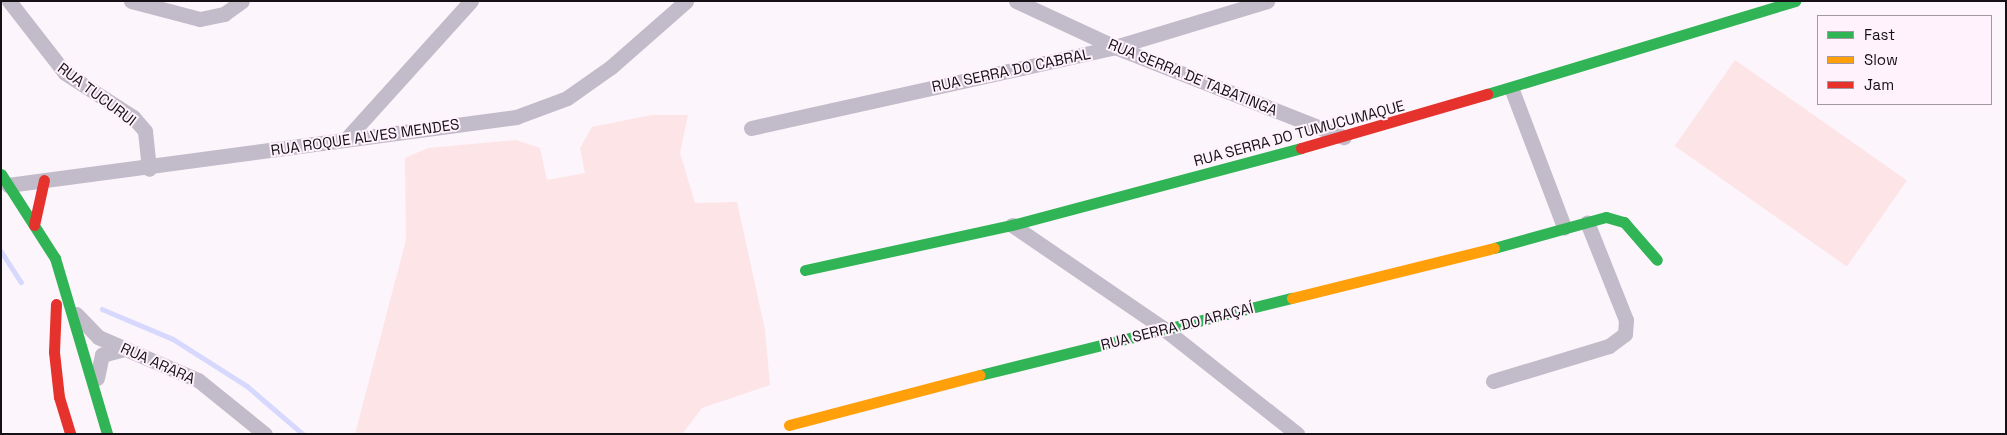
<!DOCTYPE html>
<meta charset="utf-8">
<style>
body{margin:0}
#map{position:relative;width:2007px;height:435px;overflow:hidden;background:#fcf5fb;font-family:"Space Grotesk",sans-serif}
div>[style]{position:absolute}
.green>*{inset:0;background:#fde4e6;transform-origin:0 0}
.stream>*{height:4.5px;margin:-2.25px;padding:0 2.25px;transform-origin:2.25px;border-radius:2.25px;background:#d7d8fd}
.street>*{height:15px;margin:-7.5px;padding:0 7.5px;transform-origin:7.5px;border-radius:7.5px;background:#c2bbc9}
.fast>*{height:11px;margin:-5.5px;padding:0 5.5px;transform-origin:5.5px;border-radius:5.5px;background:#30b455}
.slow>*{height:11px;margin:-5.5px;padding:0 5.5px;transform-origin:5.5px;border-radius:5.5px;background:#ff9f0a}
.jam>*{height:11px;margin:-5.5px;padding:0 5.5px;transform-origin:5.5px;border-radius:5.5px;background:#e5322d}
span{translate:-50% -50%;white-space:nowrap;text-align:center;line-height:1.15;-webkit-text-stroke:4px #fff2fd;paint-order:stroke}
.street-label{font-size:15px;color:#161116}
.frame{position:absolute;inset:0;border:2px solid #161116;pointer-events:none}
.legend{position:absolute;left:1817px;top:15px;width:175px;height:90px;box-sizing:border-box;background:#fff2fd;border:1px solid #a298a1;margin:0;padding:6px 9px;list-style:none;font-size:15px;color:#161116}
.legend li{display:flex;align-items:center;gap:10px;height:25px}
.legend b{width:25px;border:1px solid #a298a1}
</style>
<div id="map">
<div class="green">
<div style="left:1735px;top:60px;width:210px;height:105px;rotate:35deg"></div>
<div style="clip-path:polygon(652px 115px,688px 115px,680px 153px,695px 203px,737px 202px,765px 330px,770px 385px,702px 408px,682px 434px,355px 434px,406px 240px,405px 158px,428px 148px,516px 140px,540px 148px,547px 180px,585px 173px,580px 148px,592px 127px)"></div>
</div>
<div class="stream">
<div style="left:1px;top:251px;width:37px;rotate:57deg"></div>
<div style="left:102px;top:309px;width:77px;rotate:22.9deg"></div>
<div style="left:173px;top:339px;width:88px;rotate:32.4deg"></div>
<div style="left:247px;top:386px;width:74px;rotate:40.6deg"></div>
</div>
<div class="street">
<div style="left:9px;top:1px;width:91px;rotate:52.1deg"></div>
<div style="left:65px;top:73px;width:81px;rotate:32.9deg"></div>
<div style="left:133px;top:117px;width:18px;rotate:49deg"></div>
<div style="left:145px;top:131px;width:38px;rotate:84deg"></div>
<div style="left:131px;top:1px;width:71px;rotate:14.6deg"></div>
<div style="left:200px;top:19px;width:25px;rotate:-12deg"></div>
<div style="left:224px;top:14px;width:22px;rotate:-36deg"></div>
<div style="left:1016px;top:1px;width:109px;rotate:24.9deg"></div>
<div style="left:1115px;top:47px;width:246px;rotate:21.5deg"></div>
<div style="left:1512px;top:90px;width:147px;rotate:69.2deg"></div>
<div style="left:751px;top:128px;width:373px;rotate:-12.5deg"></div>
<div style="left:1115px;top:47px;width:159px;rotate:-16.8deg"></div>
<div style="left:347px;top:138px;width:185px;rotate:-47.9deg"></div>
<div style="left:8px;top:185px;width:513px;rotate:-7.62deg"></div>
<div style="left:516px;top:117px;width:54px;rotate:-20.4deg"></div>
<div style="left:567px;top:98px;width:54px;rotate:-35.2deg"></div>
<div style="left:611px;top:67px;width:100px;rotate:-41.3deg"></div>
<div style="left:1012px;top:225px;width:183px;rotate:34.3deg"></div>
<div style="left:1163px;top:328px;width:171px;rotate:38.3deg"></div>
<div style="left:76px;top:314px;width:32px;rotate:46deg"></div>
<div style="left:98px;top:337px;width:109px;rotate:23.3deg"></div>
<div style="left:198px;top:380px;width:86px;rotate:38.9deg"></div>
<div style="left:97px;top:378px;width:24px;rotate:-78deg"></div>
<div style="left:102px;top:355px;width:24px;rotate:-15deg"></div>
<div style="left:1493px;top:381px;width:121px;rotate:-16.8deg"></div>
<div style="left:1609px;top:346px;width:20px;rotate:-37deg"></div>
<div style="left:1625px;top:334px;width:14px;rotate:-86deg"></div>
<div style="left:1626px;top:320px;width:105px;rotate:-111.7deg"></div>
</div>
<div class="fast">
<div style="left:1487px;top:94px;width:322px;rotate:-16.8deg"></div>
<div style="left:1px;top:174px;width:100px;rotate:57.3deg"></div>
<div style="left:55px;top:258px;width:184px;rotate:73.5deg"></div>
<div style="left:1494px;top:248px;width:116px;rotate:-15.5deg"></div>
<div style="left:1606px;top:217px;width:19px;rotate:16deg"></div>
<div style="left:1624px;top:222px;width:50px;rotate:49deg"></div>
<div style="left:805px;top:270px;width:212px;rotate:-12.3deg"></div>
<div style="left:1012px;top:225px;width:299px;rotate:-14.9deg"></div>
<div style="left:980px;top:375px;width:321px;rotate:-13.9deg"></div>
</div>
<div class="slow">
<div style="left:1292px;top:298px;width:208px;rotate:-13.9deg"></div>
<div style="left:789px;top:425px;width:197px;rotate:-14.7deg"></div>
</div>
<div class="jam">
<div style="left:1301px;top:148px;width:194px;rotate:-16.2deg"></div>
<div style="left:34px;top:225px;width:46px;rotate:-77.5deg"></div>
<div style="left:56px;top:304px;width:48px;rotate:92.4deg"></div>
<div style="left:54px;top:352px;width:45px;rotate:83.7deg"></div>
<div style="left:59px;top:397px;width:39px;rotate:73deg"></div>
</div>
<div class="street-label">
<span style="left:1011px;top:70px;rotate:-12deg">RUA SERRA DO CABRAL</span>
<span style="left:1193px;top:77px;rotate:22deg">RUA SERRA DE TABATINGA</span>
<span style="left:97px;top:94px;rotate:37deg">RUA TUCURUI</span>
<span style="left:1299px;top:133px;rotate:-15deg">RUA SERRA DO TUMUCUMAQUE</span>
<span style="left:365px;top:137px;rotate:-8deg">RUA ROQUE ALVES MENDES</span>
<span style="left:1177px;top:326px;rotate:-14deg">RUA SERRA DO ARAÇAÍ</span>
<span style="left:158px;top:363px;rotate:24deg">RUA ARARA</span>
</div>
<div class="frame"></div>
<ul class="legend">
<li><b style="height:6px;background:#30b455"></b>Fast</li>
<li><b style="height:6px;background:#ff9f0a"></b>Slow</li>
<li><b style="height:6px;background:#e5322d"></b>Jam</li>
</ul>
</div>
